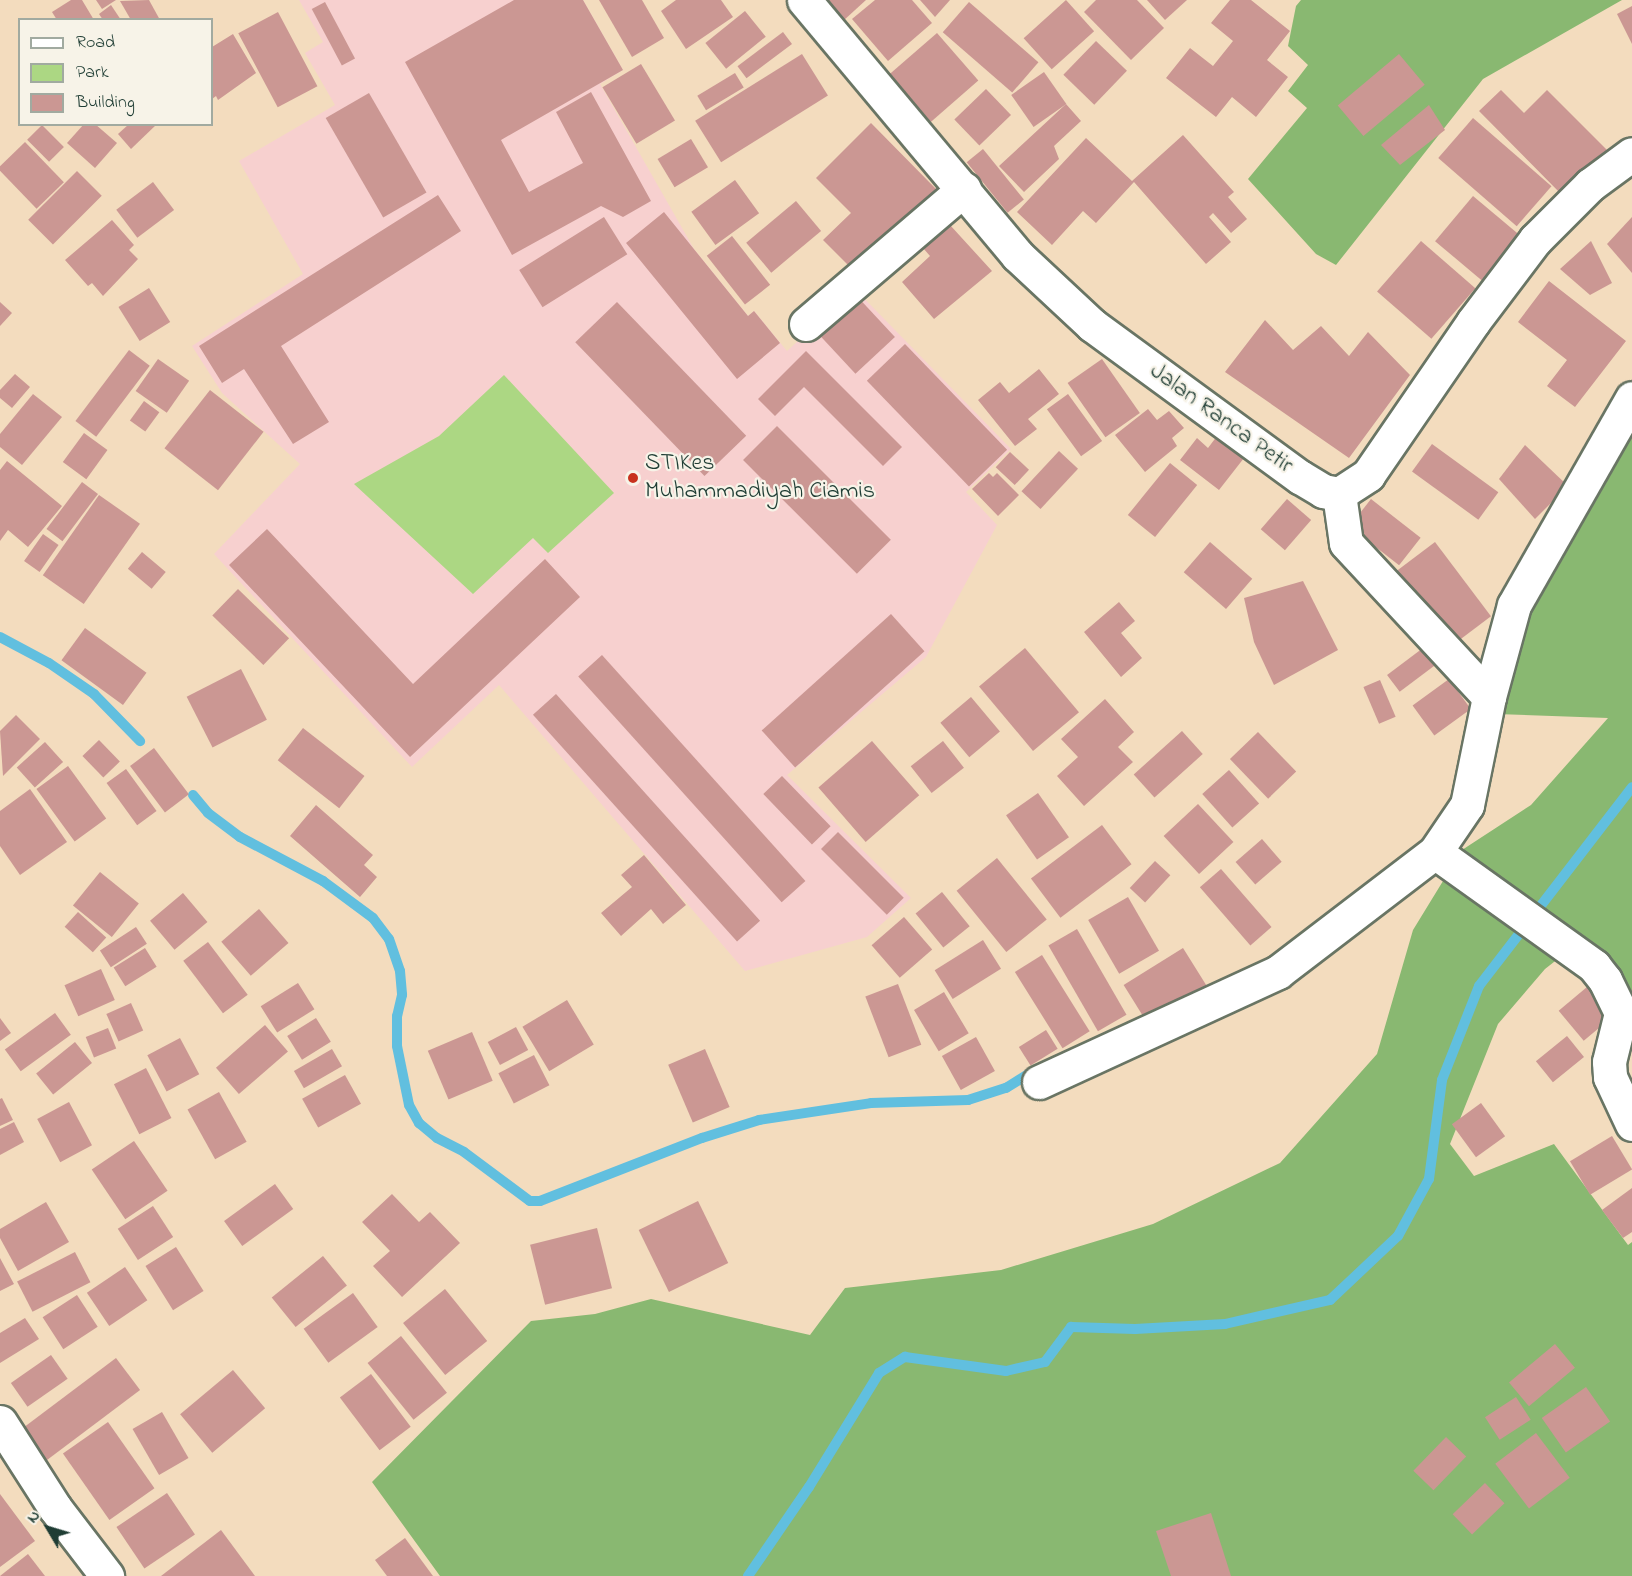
<!DOCTYPE html>
<style>
body{margin:0}
#map{position:relative;width:1632px;height:1576px;overflow:hidden;background:#f3dcbe;font-family:"Indie Flower",sans-serif}
div>[style]{position:absolute}
.built>*{inset:0;background:#f7d0cf}
.green>*{inset:0;background:#acd783}
.forest>*{inset:0;background:#89b871}
.stream>*{height:10px;margin:-5px;padding:0 5px;transform-origin:5px;border-radius:5px;background:#61bfdf}
.building>*{inset:0;background:#cb9793;transform-origin:0 0}
.roads{filter:drop-shadow(2px 0 #697564) drop-shadow(-2px 0 #697564) drop-shadow(0 2px #697564) drop-shadow(0 -2px #697564)}
.street>*{height:33px;margin:-16.5px;padding:0 16.5px;transform-origin:16.5px;border-radius:16.5px;background:#fff}
.dots>*{width:16px;height:16px;translate:-50% -50%;box-sizing:border-box;border:3px solid #f7f3e8;border-radius:50%}
span{translate:-50% -50%;white-space:nowrap;text-align:center;line-height:1.15;-webkit-text-stroke:4.5px #f7f3e8;paint-order:stroke}
.street-label{font-size:24px;color:#1f3d34}
.poi-label{font-size:24px;color:#1f3d34}
.left{translate:0 -50%;text-align:left}
.legend{position:absolute;left:18px;top:18px;width:195px;height:108px;box-sizing:border-box;background:#f7f3e8;border:2px solid #a1aaa0;margin:0;padding:8px 10px;list-style:none;font-size:18px;color:#1f3d34}
.legend li{display:flex;align-items:center;gap:12px;height:30px}
.legend b{width:30px;border:2px solid #a1aaa0}
.north{position:absolute;left:18px;top:1498px;width:60px;height:60px;-webkit-text-stroke:4px #f7f3e8;paint-order:stroke;rotate:308deg;font-size:16px;font-weight:700;line-height:24px;text-align:center;color:#1f3d34}
.north::after{content:'';display:block;margin:auto;width:21px;height:27px;background:#1f3d34;clip-path:polygon(50% 0,100% 100%,50% 72%,0 100%)}
</style>
<div id="map">
<div class="built">
<div style="clip-path:polygon(299px 0,583px 0,623px 70px,600px 84px,694px 249px,748px 316px,754px 311px,787px 351px,855px 289px,1011px 449px,966px 492px,997px 525px,926px 657px,787px 775px,911px 898px,867px 937px,745px 971px,499px 685px,412px 767px,214px 554px,300px 464px,222px 393px,192px 346px,303px 274px,239px 161px,335px 105px,305px 53px,323px 42px)"></div>
</div>
<div class="green">
<div style="clip-path:polygon(504px 375px,614px 493px,548px 553px,533px 538px,473px 594px,354px 484px,439px 436px)"></div>
</div>
<div class="forest">
<div style="clip-path:polygon(1301px 0,1622px 0,1483px 79px,1336px 265px,1316px 254px,1248px 179px,1307px 108px,1288px 91px,1308px 65px,1288px 46px,1296px 6px)"></div>
<div style="clip-path:polygon(1632px 414px,1632px 998px,1582px 940px,1545px 969px,1498px 1024px,1450px 1144px,1474px 1176px,1554px 1144px,1628px 1245px,1632px 1242px,1632px 1576px,440px 1576px,372px 1482px,531px 1321px,595px 1314px,651px 1299px,810px 1335px,845px 1288px,1001px 1270px,1153px 1224px,1280px 1163px,1377px 1054px,1413px 930px,1462px 850px,1531px 805px,1608px 718px,1496px 714px,1531px 588px)"></div>
</div>
<div class="stream">
<div style="left:0;top:637px;width:55px;rotate:28deg"></div>
<div style="left:49px;top:663px;width:55px;rotate:34.6deg"></div>
<div style="left:94px;top:694px;width:66px;rotate:45.6deg"></div>
<div style="left:193px;top:795px;width:23px;rotate:50deg"></div>
<div style="left:208px;top:813px;width:40px;rotate:37deg"></div>
<div style="left:240px;top:837px;width:94px;rotate:27.9deg"></div>
<div style="left:323px;top:881px;width:62px;rotate:36.5deg"></div>
<div style="left:373px;top:918px;width:26px;rotate:53deg"></div>
<div style="left:389px;top:939px;width:34px;rotate:71deg"></div>
<div style="left:400px;top:971px;width:24px;rotate:85deg"></div>
<div style="left:402px;top:995px;width:22px;rotate:103deg"></div>
<div style="left:397px;top:1016px;width:30px;rotate:90deg"></div>
<div style="left:397px;top:1046px;width:60px;rotate:78.5deg"></div>
<div style="left:409px;top:1105px;width:21px;rotate:61deg"></div>
<div style="left:419px;top:1123px;width:23px;rotate:40deg"></div>
<div style="left:437px;top:1138px;width:30px;rotate:27deg"></div>
<div style="left:464px;top:1152px;width:82px;rotate:36.6deg"></div>
<div style="left:530px;top:1201px;width:10px"></div>
<div style="left:540px;top:1201px;width:174px;rotate:-21.3deg"></div>
<div style="left:702px;top:1138px;width:60px;rotate:-17.5deg"></div>
<div style="left:759px;top:1120px;width:113px;rotate:-8.6deg"></div>
<div style="left:871px;top:1103px;width:97px;rotate:-1.8deg"></div>
<div style="left:968px;top:1100px;width:40px;rotate:-18deg"></div>
<div style="left:1006px;top:1088px;width:34px;rotate:-32deg"></div>
<div style="left:748px;top:1576px;width:108px;rotate:-55.6deg"></div>
<div style="left:809px;top:1487px;width:134px;rotate:-58.4deg"></div>
<div style="left:879px;top:1373px;width:31px;rotate:-32deg"></div>
<div style="left:905px;top:1357px;width:102px;rotate:7.9deg"></div>
<div style="left:1006px;top:1371px;width:40px;rotate:-13deg"></div>
<div style="left:1045px;top:1362px;width:44px;rotate:-53.4deg"></div>
<div style="left:1071px;top:1327px;width:64px;rotate:1.8deg"></div>
<div style="left:1135px;top:1329px;width:90px;rotate:-3.2deg"></div>
<div style="left:1225px;top:1324px;width:108px;rotate:-12.9deg"></div>
<div style="left:1330px;top:1300px;width:93px;rotate:-43.3deg"></div>
<div style="left:1398px;top:1236px;width:65px;rotate:-61.5deg"></div>
<div style="left:1429px;top:1179px;width:100px;rotate:-82.5deg"></div>
<div style="left:1442px;top:1080px;width:101px;rotate:-68.5deg"></div>
<div style="left:1479px;top:986px;width:251px;rotate:-52.4deg"></div>
</div>
<div class="building">
<div style="clip-path:polygon(71px 0,82px 0,94px 20px,57px 20px,52px 12px)"></div>
<div style="clip-path:polygon(96px 0,116px 0,102px 9px)"></div>
<div style="clip-path:polygon(149px 0,160px 20px,131px 20px,120px 1px)"></div>
<div style="clip-path:polygon(514px 0,583px 0,623px 70px,501px 140px,529px 192px,583px 163px,556px 112px,591px 92px,651px 201px,623px 217px,601px 206px,512px 255px,405px 62px)"></div>
<div style="clip-path:polygon(599px 0,642px 0,664px 38px,632px 57px)"></div>
<div style="clip-path:polygon(676px 0,721px 0,733px 17px,686px 49px,661px 11px)"></div>
<div style="clip-path:polygon(823px 0,866px 0,843px 21px)"></div>
<div style="clip-path:polygon(875px 0,912px 0,932px 23px,888px 61px,852px 19px)"></div>
<div style="clip-path:polygon(920px 0,950px 0,935px 17px)"></div>
<div style="left:1066px;top:0;width:42px;height:57px;rotate:48deg"></div>
<div style="clip-path:polygon(1096px 0,1137px 0,1164px 28px,1131px 60px,1084px 12px)"></div>
<div style="clip-path:polygon(1147px 0,1187px 0,1165px 20px)"></div>
<div style="clip-path:polygon(1230px 0,1251px 0,1290px 31px,1267px 60px,1288px 77px,1256px 117px,1232px 97px,1216px 117px,1166px 78px,1190px 48px,1213px 66px,1233px 41px,1211px 23px)"></div>
<div style="left:325px;top:2px;width:64px;height:15px;rotate:62deg"></div>
<div style="left:969px;top:2px;width:92px;height:40px;rotate:41deg"></div>
<div style="clip-path:polygon(111px 5px,121px 20px,103px 20px,99px 14px)"></div>
<div style="clip-path:polygon(1632px 6px,1632px 44px,1617px 14px)"></div>
<div style="left:745px;top:11px;width:33px;height:51px;rotate:51deg"></div>
<div style="left:278px;top:12px;width:84px;height:45px;rotate:62deg"></div>
<div style="left:783px;top:32px;width:15px;height:57px;rotate:53deg"></div>
<div style="left:937px;top:33px;width:63px;height:63px;rotate:49deg"></div>
<div style="clip-path:polygon(233px 34px,256px 73px,218px 100px,216px 96px,212px 99px,212px 47px)"></div>
<div style="left:1096px;top:41px;width:43px;height:47px;rotate:44deg"></div>
<div style="left:802px;top:54px;width:49px;height:126px;rotate:58deg"></div>
<div style="left:1399px;top:54px;width:40px;height:80px;rotate:50deg"></div>
<div style="left:641px;top:64px;width:66px;height:45px;rotate:59deg"></div>
<div style="left:1044px;top:72px;width:39px;height:40px;rotate:55deg"></div>
<div style="left:735px;top:73px;width:17px;height:44px;rotate:59deg"></div>
<div style="left:986px;top:89px;width:36px;height:44px;rotate:46deg"></div>
<div style="clip-path:polygon(1501px 90px,1524px 113px,1547px 90px,1608px 151px,1563px 196px,1479px 111px)"></div>
<div style="left:369px;top:93px;width:115px;height:50px;rotate:60deg"></div>
<div style="clip-path:polygon(1066px 104px,1081px 121px,1054px 146px,1059px 159px,1024px 192px,999px 166px)"></div>
<div style="clip-path:polygon(1429px 105px,1445px 130px,1400px 165px,1381px 145px)"></div>
<div style="left:1473px;top:118px;width:104px;height:53px;rotate:41deg"></div>
<div style="clip-path:polygon(871px 123px,936px 189px,853px 270px,823px 240px,851px 213px,816px 178px)"></div>
<div style="clip-path:polygon(84px 124px,95px 124px,117px 143px,95px 168px,67px 143px)"></div>
<div style="clip-path:polygon(129px 124px,157px 124px,131px 149px,118px 134px)"></div>
<div style="left:42px;top:125px;width:31px;height:21px;rotate:45deg"></div>
<div style="clip-path:polygon(1183px 135px,1234px 192px,1228px 197px,1247px 219px,1231px 233px,1213px 213px,1209px 217px,1231px 242px,1206px 264px,1134px 182px,1096px 223px,1083px 211px,1052px 245px,1017px 212px,1086px 138px,1132px 181px)"></div>
<div style="left:691px;top:139px;width:33px;height:39px;rotate:59deg"></div>
<div style="left:25px;top:142px;width:56px;height:38px;rotate:46deg"></div>
<div style="left:983px;top:149px;width:65px;height:21px;rotate:51deg"></div>
<div style="left:77px;top:171px;width:35px;height:69px;rotate:45deg"></div>
<div style="left:735px;top:180px;width:41px;height:54px;rotate:54deg"></div>
<div style="left:153px;top:182px;width:35px;height:46px;rotate:53deg"></div>
<div style="clip-path:polygon(438px 195px,461px 231px,281px 346px,329px 422px,293px 444px,244px 369px,222px 383px,199px 346px)"></div>
<div style="left:1473px;top:196px;width:65px;height:59px;rotate:40deg"></div>
<div style="left:796px;top:201px;width:39px;height:65px;rotate:50deg"></div>
<div style="clip-path:polygon(664px 212px,748px 316px,754px 311px,780px 343px,737px 379px,626px 243px)"></div>
<div style="left:604px;top:217px;width:44px;height:100px;rotate:58deg"></div>
<div style="clip-path:polygon(1632px 217px,1632px 273px,1607px 244px)"></div>
<div style="clip-path:polygon(112px 220px,134px 245px,129px 250px,138px 259px,103px 296px,92px 283px,88px 286px,65px 260px)"></div>
<div style="clip-path:polygon(950px 225px,992px 271px,934px 319px,902px 282px,930px 256px,923px 248px)"></div>
<div style="left:732px;top:236px;width:62px;height:32px;rotate:52deg"></div>
<div style="left:1421px;top:241px;width:72px;height:67px;rotate:41deg"></div>
<div style="clip-path:polygon(1591px 241px,1612px 283px,1590px 295px,1560px 269px)"></div>
<div style="clip-path:polygon(1549px 281px,1626px 341px,1575px 407px,1547px 386px,1567px 360px,1518px 322px)"></div>
<div style="left:149px;top:288px;width:40px;height:36px;rotate:58deg"></div>
<div style="left:854px;top:293px;width:60px;height:54px;rotate:47deg"></div>
<div style="clip-path:polygon(0 302px,12px 313px,0 326px)"></div>
<div style="left:617px;top:302px;width:186px;height:58px;rotate:46deg"></div>
<div style="clip-path:polygon(1265px 320px,1293px 350px,1321px 326px,1349px 356px,1368px 332px,1410px 375px,1349px 458px,1225px 372px)"></div>
<div style="left:905px;top:344px;width:147px;height:53px;rotate:46deg"></div>
<div style="left:129px;top:350px;width:26px;height:89px;rotate:37deg"></div>
<div style="clip-path:polygon(806px 351px,902px 447px,883px 466px,804px 387px,775px 416px,758px 399px)"></div>
<div style="left:158px;top:359px;width:38px;height:39px;rotate:35deg"></div>
<div style="left:1102px;top:359px;width:66px;height:42px;rotate:55deg"></div>
<div style="clip-path:polygon(1039px 369px,1059px 394px,1028px 419px,1037px 429px,1015px 446px,978px 400px,1000px 382px,1009px 393px)"></div>
<div style="clip-path:polygon(15px 374px,30px 387px,12px 408px,0 398px,0 390px)"></div>
<div style="left:210px;top:390px;width:68px;height:74px;rotate:38deg"></div>
<div style="clip-path:polygon(33px 394px,62px 417px,22px 465px,0 447px,0 434px)"></div>
<div style="left:1068px;top:394px;width:58px;height:26px;rotate:54deg"></div>
<div style="left:144px;top:401px;width:19px;height:24px;rotate:36deg"></div>
<div style="clip-path:polygon(1148px 409px,1157px 420px,1169px 411px,1184px 428px,1172px 438px,1177px 446px,1145px 472px,1115px 435px)"></div>
<div style="left:777px;top:426px;width:161px;height:48px;rotate:45deg"></div>
<div style="left:84px;top:433px;width:29px;height:36px;rotate:36deg"></div>
<div style="clip-path:polygon(1217px 436px,1244px 458px,1219px 490px,1180px 460px,1197px 438px,1208px 448px)"></div>
<div style="left:1432px;top:444px;width:82px;height:34px;rotate:36deg"></div>
<div style="clip-path:polygon(1525px 445px,1568px 486px,1535px 519px,1499px 479px)"></div>
<div style="left:1059px;top:451px;width:26px;height:55px;rotate:43deg"></div>
<div style="left:1010px;top:452px;width:26px;height:21px;rotate:43deg"></div>
<div style="clip-path:polygon(7px 461px,62px 506px,28px 547px,8px 530px,0 541px,0 470px)"></div>
<div style="left:1170px;top:463px;width:35px;height:67px;rotate:39deg"></div>
<div style="clip-path:polygon(989px 473px,993px 477px,997px 473px,1019px 495px,998px 516px,972px 489px)"></div>
<div style="left:82px;top:482px;width:20px;height:59px;rotate:37deg"></div>
<div style="left:99px;top:495px;width:50px;height:98px;rotate:35deg"></div>
<div style="left:1287px;top:499px;width:32px;height:40px;rotate:41deg"></div>
<div style="left:1371px;top:499px;width:63px;height:35px;rotate:38deg"></div>
<div style="clip-path:polygon(267px 529px,413px 684px,545px 559px,580px 597px,410px 757px,229px 565px)"></div>
<div style="left:43px;top:534px;width:19px;height:33px;rotate:35deg"></div>
<div style="left:1210px;top:542px;width:56px;height:40px;rotate:41deg"></div>
<div style="left:1435px;top:542px;width:93px;height:56px;rotate:53deg"></div>
<div style="left:142px;top:552px;width:31px;height:22px;rotate:40deg"></div>
<div style="clip-path:polygon(1303px 581px,1338px 650px,1274px 685px,1254px 642px,1244px 598px)"></div>
<div style="left:238px;top:589px;width:71px;height:37px;rotate:44deg"></div>
<div style="clip-path:polygon(1119px 602px,1135px 621px,1121px 633px,1142px 658px,1121px 677px,1084px 632px)"></div>
<div style="left:891px;top:614px;width:50px;height:174px;rotate:48deg"></div>
<div style="left:85px;top:628px;width:76px;height:40px;rotate:36deg"></div>
<div style="left:1427px;top:645px;width:21px;height:50px;rotate:53deg"></div>
<div style="left:1025px;top:648px;width:84px;height:60px;rotate:50deg"></div>
<div style="left:602px;top:655px;width:304px;height:32px;rotate:48deg"></div>
<div style="left:241px;top:669px;width:57px;height:61px;rotate:63deg"></div>
<div style="left:1449px;top:679px;width:37px;height:45px;rotate:54deg"></div>
<div style="left:1380px;top:680px;width:40px;height:18px;rotate:67deg"></div>
<div style="left:556px;top:694px;width:305px;height:31px;rotate:48deg"></div>
<div style="left:971px;top:697px;width:45px;height:40px;rotate:50deg"></div>
<div style="clip-path:polygon(1105px 699px,1134px 732px,1118px 747px,1133px 762px,1084px 806px,1057px 776px,1078px 757px,1061px 739px)"></div>
<div style="clip-path:polygon(16px 715px,40px 739px,3px 776px,0 731px)"></div>
<div style="left:303px;top:728px;width:78px;height:41px;rotate:38deg"></div>
<div style="left:1182px;top:731px;width:31px;height:65px;rotate:48deg"></div>
<div style="left:1258px;top:732px;width:55px;height:39px;rotate:46deg"></div>
<div style="left:99px;top:740px;width:30px;height:23px;rotate:46deg"></div>
<div style="left:872px;top:741px;width:72px;height:71px;rotate:49deg"></div>
<div style="left:943px;top:741px;width:34px;height:41px;rotate:52deg"></div>
<div style="left:45px;top:742px;width:27px;height:38px;rotate:48deg"></div>
<div style="left:154px;top:748px;width:58px;height:30px;rotate:53deg"></div>
<div style="left:68px;top:766px;width:65px;height:39px;rotate:54deg"></div>
<div style="left:126px;top:769px;width:52px;height:24px;rotate:54deg"></div>
<div style="left:1229px;top:770px;width:45px;height:36px;rotate:48deg"></div>
<div style="left:782px;top:776px;width:70px;height:26px;rotate:46deg"></div>
<div style="clip-path:polygon(30px 789px,67px 842px,20px 875px,0 846px,0 811px)"></div>
<div style="left:1038px;top:793px;width:54px;height:39px;rotate:55deg"></div>
<div style="left:1198px;top:804px;width:52px;height:47px;rotate:47deg"></div>
<div style="clip-path:polygon(316px 805px,373px 855px,364px 865px,377px 877px,360px 897px,290px 836px)"></div>
<div style="left:1102px;top:825px;width:49px;height:89px;rotate:53deg"></div>
<div style="left:838px;top:832px;width:93px;height:24px;rotate:45deg"></div>
<div style="left:1262px;top:839px;width:30px;height:35px;rotate:49deg"></div>
<div style="clip-path:polygon(644px 855px,686px 905px,663px 924px,651px 909px,621px 936px,601px 913px,632px 887px,621px 875px)"></div>
<div style="left:997px;top:858px;width:79px;height:52px;rotate:51deg"></div>
<div style="left:1155px;top:861px;width:21px;height:37px;rotate:43deg"></div>
<div style="left:1221px;top:869px;width:77px;height:28px;rotate:49deg"></div>
<div style="left:100px;top:872px;width:50px;height:43px;rotate:39deg"></div>
<div style="left:942px;top:892px;width:44px;height:34px;rotate:51deg"></div>
<div style="left:183px;top:893px;width:38px;height:43px;rotate:50deg"></div>
<div style="left:1128px;top:897px;width:62px;height:46px;rotate:60deg"></div>
<div style="left:259px;top:909px;width:45px;height:50px;rotate:49deg"></div>
<div style="left:78px;top:912px;width:38px;height:20px;rotate:42deg"></div>
<div style="left:904px;top:917px;width:43px;height:43px;rotate:49deg"></div>
<div style="left:136px;top:927px;width:20px;height:43px;rotate:57deg"></div>
<div style="left:1077px;top:929px;width:99px;height:33px;rotate:60deg"></div>
<div style="left:983px;top:940px;width:34px;height:57px;rotate:58deg"></div>
<div style="left:208px;top:942px;width:66px;height:31px;rotate:53deg"></div>
<div style="left:145px;top:948px;width:22px;height:37px;rotate:58deg"></div>
<div style="left:1183px;top:948px;width:49px;height:70px;rotate:58deg"></div>
<div style="left:1042px;top:955px;width:90px;height:32px;rotate:58deg"></div>
<div style="left:101px;top:969px;width:34px;height:40px;rotate:66deg"></div>
<div style="left:298px;top:983px;width:31px;height:44px;rotate:58deg"></div>
<div style="left:898px;top:984px;width:65px;height:35px;rotate:69deg"></div>
<div style="left:1587px;top:987px;width:39px;height:37px;rotate:50deg"></div>
<div style="left:944px;top:992px;width:48px;height:35px;rotate:59deg"></div>
<div style="left:567px;top:1000px;width:52px;height:52px;rotate:59deg"></div>
<div style="left:131px;top:1003px;width:30px;height:27px;rotate:66deg"></div>
<div style="left:55px;top:1013px;width:27px;height:62px;rotate:54deg"></div>
<div style="clip-path:polygon(0 1018px,11px 1033px,0 1041px)"></div>
<div style="left:316px;top:1018px;width:28px;height:34px;rotate:58deg"></div>
<div style="left:265px;top:1025px;width:35px;height:65px;rotate:49deg"></div>
<div style="left:516px;top:1027px;width:26px;height:32px;rotate:62deg"></div>
<div style="left:108px;top:1028px;width:22px;height:24px;rotate:68deg"></div>
<div style="left:1046px;top:1030px;width:22px;height:32px;rotate:58deg"></div>
<div style="left:472px;top:1032px;width:53px;height:48px;rotate:67deg"></div>
<div style="left:1567px;top:1036px;width:27px;height:40px;rotate:51deg"></div>
<div style="left:976px;top:1037px;width:39px;height:39px;rotate:61deg"></div>
<div style="left:180px;top:1038px;width:41px;height:37px;rotate:62deg"></div>
<div style="left:75px;top:1042px;width:27px;height:50px;rotate:51deg"></div>
<div style="left:332px;top:1049px;width:20px;height:44px;rotate:60deg"></div>
<div style="left:705px;top:1049px;width:63px;height:40px;rotate:67deg"></div>
<div style="left:534px;top:1055px;width:34px;height:40px;rotate:63deg"></div>
<div style="left:146px;top:1068px;width:56px;height:36px;rotate:63deg"></div>
<div style="left:345px;top:1075px;width:33px;height:49px;rotate:61deg"></div>
<div style="left:219px;top:1092px;width:57px;height:36px;rotate:61deg"></div>
<div style="clip-path:polygon(2px 1098px,13px 1120px,0 1126px,0 1099px)"></div>
<div style="left:69px;top:1102px;width:49px;height:36px;rotate:62deg"></div>
<div style="left:1481px;top:1103px;width:41px;height:36px;rotate:54deg"></div>
<div style="clip-path:polygon(14px 1122px,24px 1142px,0 1155px,0 1129px)"></div>
<div style="left:1612px;top:1136px;width:39px;height:49px;rotate:59deg"></div>
<div style="left:134px;top:1141px;width:60px;height:51px;rotate:56deg"></div>
<div style="left:275px;top:1184px;width:31px;height:63px;rotate:54deg"></div>
<div style="clip-path:polygon(1632px 1188px,1632px 1232px,1623px 1238px,1602px 1210px)"></div>
<div style="clip-path:polygon(392px 1194px,419px 1222px,430px 1212px,460px 1243px,402px 1297px,373px 1266px,390px 1251px,362px 1222px)"></div>
<div style="left:698px;top:1201px;width:69px;height:66px;rotate:64deg"></div>
<div style="clip-path:polygon(46px 1202px,69px 1242px,18px 1271px,0 1238px,0 1229px)"></div>
<div style="left:153px;top:1206px;width:37px;height:42px;rotate:57deg"></div>
<div style="left:597px;top:1228px;width:62px;height:69px;rotate:76deg"></div>
<div style="left:176px;top:1247px;width:52px;height:36px;rotate:58deg"></div>
<div style="left:75px;top:1252px;width:34px;height:65px;rotate:63deg"></div>
<div style="left:323px;top:1256px;width:38px;height:66px;rotate:51deg"></div>
<div style="clip-path:polygon(0 1258px,14px 1284px,0 1291px)"></div>
<div style="left:125px;top:1267px;width:40px;height:46px;rotate:56deg"></div>
<div style="left:445px;top:1289px;width:67px;height:54px;rotate:51deg"></div>
<div style="left:353px;top:1293px;width:42px;height:61px;rotate:54deg"></div>
<div style="left:77px;top:1295px;width:38px;height:41px;rotate:57deg"></div>
<div style="clip-path:polygon(25px 1318px,39px 1339px,0 1363px,0 1333px)"></div>
<div style="left:401px;top:1336px;width:73px;height:43px;rotate:51deg"></div>
<div style="left:1555px;top:1344px;width:31px;height:60px;rotate:50deg"></div>
<div style="left:51px;top:1355px;width:29px;height:49px;rotate:55deg"></div>
<div style="left:116px;top:1358px;width:40px;height:119px;rotate:53deg"></div>
<div style="left:233px;top:1370px;width:50px;height:69px;rotate:50deg"></div>
<div style="left:371px;top:1374px;width:66px;height:39px;rotate:53deg"></div>
<div style="left:1586px;top:1387px;width:42px;height:54px;rotate:55deg"></div>
<div style="left:1516px;top:1397px;width:27px;height:37px;rotate:57deg"></div>
<div style="left:162px;top:1412px;width:53px;height:34px;rotate:60deg"></div>
<div style="left:108px;top:1422px;width:81px;height:55px;rotate:55deg"></div>
<div style="left:1536px;top:1433px;width:56px;height:51px;rotate:53deg"></div>
<div style="left:1446px;top:1437px;width:28px;height:47px;rotate:44deg"></div>
<div style="left:1485px;top:1483px;width:28px;height:45px;rotate:46deg"></div>
<div style="left:167px;top:1493px;width:50px;height:61px;rotate:56deg"></div>
<div style="clip-path:polygon(0 1494px,35px 1541px,0 1567px)"></div>
<div style="clip-path:polygon(1211px 1513px,1231px 1576px,1171px 1576px,1156px 1531px)"></div>
<div style="clip-path:polygon(221px 1530px,255px 1576px,161px 1576px)"></div>
<div style="clip-path:polygon(405px 1538px,433px 1576px,387px 1576px,375px 1560px)"></div>
<div style="clip-path:polygon(28px 1554px,45px 1576px,0 1576px)"></div>
</div>
<div class="roads">
<div class="street">
<div style="left:804px;top:0;width:332px;rotate:50.1deg"></div>
<div style="left:1017px;top:255px;width:103px;rotate:43deg"></div>
<div style="left:1092px;top:325px;width:258px;rotate:36.2deg"></div>
<div style="left:1300px;top:477px;width:27px;rotate:31deg"></div>
<div style="left:1323px;top:491px;width:16px;rotate:11deg"></div>
<div style="left:1339px;top:494px;width:35px;rotate:-33deg"></div>
<div style="left:1368px;top:475px;width:186px;rotate:-55.5deg"></div>
<div style="left:1473px;top:322px;width:103px;rotate:-52.9deg"></div>
<div style="left:1535px;top:240px;width:78px;rotate:-45deg"></div>
<div style="left:1590px;top:185px;width:52px;rotate:-36.4deg"></div>
<div style="left:806px;top:324px;width:208px;rotate:-40.5deg"></div>
<div style="left:1339px;top:494px;width:49px;rotate:81.9deg"></div>
<div style="left:1346px;top:543px;width:210px;rotate:47.1deg"></div>
<div style="left:1435px;top:852px;width:196px;rotate:35.6deg"></div>
<div style="left:1594px;top:966px;width:18px;rotate:52deg"></div>
<div style="left:1605px;top:980px;width:37px;rotate:64deg"></div>
<div style="left:1621px;top:1013px;width:50px;rotate:103.8deg"></div>
<div style="left:1609px;top:1062px;width:15px;rotate:86deg"></div>
<div style="left:1610px;top:1077px;width:52px;rotate:64.9deg"></div>
<div style="left:1039px;top:1082px;width:263px;rotate:-24.7deg"></div>
<div style="left:1278px;top:972px;width:198px;rotate:-37.4deg"></div>
<div style="left:1435px;top:852px;width:57px;rotate:-55.8deg"></div>
<div style="left:1467px;top:805px;width:110px;rotate:-78.5deg"></div>
<div style="left:1489px;top:697px;width:95px;rotate:-74.8deg"></div>
<div style="left:1514px;top:605px;width:238px;rotate:-60.3deg"></div>
<div style="left:0;top:1422px;width:102px;rotate:57.4deg"></div>
<div style="left:55px;top:1508px;width:86px;rotate:52.6deg"></div>
</div>
</div>
<div class="dots">
<div style="left:633px;top:478px;background:#c8321e"></div>
</div>
<div class="street-label">
<span style="left:1221px;top:419px;rotate:36deg">Jalan Ranca Petir</span>
</div>
<div class="poi-label">
<span class="left" style="left:645px;top:478px">STIKes<br>Muhammadiyah Ciamis</span>
</div>
<ul class="legend">
<li><b style="height:8px;background:#fff"></b>Road</li>
<li><b style="height:16px;background:#acd783"></b>Park</li>
<li><b style="height:16px;background:#cb9793"></b>Building</li>
</ul>
<div class="north">N</div>
</div>
